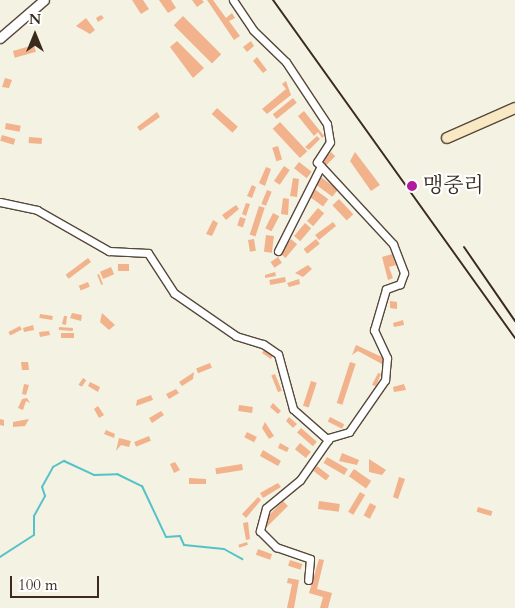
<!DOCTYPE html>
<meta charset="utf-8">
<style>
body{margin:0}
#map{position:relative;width:515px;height:608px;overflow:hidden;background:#f4f2e2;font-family:Cardo,"Noto Serif KR",serif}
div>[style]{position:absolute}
.stream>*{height:2px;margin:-1px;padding:0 1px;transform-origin:1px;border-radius:1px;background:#54c2c9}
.building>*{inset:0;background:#f2b28c;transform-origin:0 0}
.roads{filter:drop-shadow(1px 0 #57483b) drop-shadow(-1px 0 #57483b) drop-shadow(0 1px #57483b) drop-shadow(0 -1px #57483b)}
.minor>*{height:7px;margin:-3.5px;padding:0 3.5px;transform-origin:3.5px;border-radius:3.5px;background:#fff}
.tertiary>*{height:9px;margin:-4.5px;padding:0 4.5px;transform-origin:4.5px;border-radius:4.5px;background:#fff}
.secondary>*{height:10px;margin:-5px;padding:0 5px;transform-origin:5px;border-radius:5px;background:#f8e8c3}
.rail>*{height:2px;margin:-1px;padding:0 1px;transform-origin:1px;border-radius:1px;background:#3b2a1e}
.dots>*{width:14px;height:14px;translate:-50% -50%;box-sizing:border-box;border:2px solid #fff;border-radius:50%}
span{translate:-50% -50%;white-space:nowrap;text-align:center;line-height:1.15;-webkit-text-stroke:4.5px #fff;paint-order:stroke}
.poi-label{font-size:21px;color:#3b2a1e}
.left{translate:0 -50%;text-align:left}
.north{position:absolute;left:10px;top:10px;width:50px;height:50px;-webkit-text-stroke:4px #fff;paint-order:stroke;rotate:0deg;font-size:14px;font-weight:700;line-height:20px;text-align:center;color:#3b2a1e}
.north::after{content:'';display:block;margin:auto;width:18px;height:22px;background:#3b2a1e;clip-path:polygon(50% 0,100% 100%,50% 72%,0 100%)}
.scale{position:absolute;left:10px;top:576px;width:89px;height:22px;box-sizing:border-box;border:2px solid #3b2a1e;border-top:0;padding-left:6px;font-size:15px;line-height:18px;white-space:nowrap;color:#3b2a1e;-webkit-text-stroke:4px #fff;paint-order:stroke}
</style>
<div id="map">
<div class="stream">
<div style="left:0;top:557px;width:40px;rotate:-32.9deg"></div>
<div style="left:34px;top:535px;width:19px;rotate:-90deg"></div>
<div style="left:34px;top:516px;width:23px;rotate:-61deg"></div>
<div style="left:45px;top:496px;width:9px;rotate:-108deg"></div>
<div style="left:42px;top:487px;width:23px;rotate:-61deg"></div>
<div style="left:53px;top:467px;width:13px;rotate:-29deg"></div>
<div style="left:64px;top:461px;width:33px;rotate:25deg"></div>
<div style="left:94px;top:475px;width:23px;rotate:-2deg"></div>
<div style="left:117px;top:474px;width:28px;rotate:26deg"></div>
<div style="left:142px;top:486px;width:56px;rotate:64.8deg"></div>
<div style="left:166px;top:537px;width:14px;rotate:-4deg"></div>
<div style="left:180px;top:536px;width:10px;rotate:66deg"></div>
<div style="left:184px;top:545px;width:40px;rotate:5.7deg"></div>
<div style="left:224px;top:549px;width:21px;rotate:29deg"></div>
</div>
<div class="building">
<div style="clip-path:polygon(132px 0,143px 0,149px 9px,141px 14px)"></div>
<div style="clip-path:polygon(159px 0,171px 0,176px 8px,168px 13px)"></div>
<div style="clip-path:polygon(192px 0,202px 0,204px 2px,197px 7px)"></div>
<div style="clip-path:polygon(207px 0,213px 0,226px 18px,232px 13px,235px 18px,229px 21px,240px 36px,234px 40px)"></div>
<div style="clip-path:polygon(101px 15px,104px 18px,98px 22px,96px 18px)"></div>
<div style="left:183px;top:16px;width:54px;height:13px;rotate:45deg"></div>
<div style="clip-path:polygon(86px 18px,95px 30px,90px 34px,76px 26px)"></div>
<div style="clip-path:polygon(177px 41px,204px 68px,193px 78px,170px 47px)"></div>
<div style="clip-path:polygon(251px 41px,254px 46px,247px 52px,243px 47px)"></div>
<div style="left:34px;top:45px;width:7px;height:22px;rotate:74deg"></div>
<div style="clip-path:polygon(257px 57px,267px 70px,263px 73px,253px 61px)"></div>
<div style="clip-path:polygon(5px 78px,12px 80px,9px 88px,2px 87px)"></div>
<div style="clip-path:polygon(286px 81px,291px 95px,267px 114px,262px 109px,286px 89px,282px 84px)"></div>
<div style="left:293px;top:98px;width:6px;height:26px;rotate:51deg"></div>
<div style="left:217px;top:108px;width:28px;height:8px;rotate:42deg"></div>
<div style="clip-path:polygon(304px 111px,324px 136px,322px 138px,318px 132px,314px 136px,298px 116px)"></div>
<div style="clip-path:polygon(157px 112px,160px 117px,140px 131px,137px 127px)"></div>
<div style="left:280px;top:122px;width:40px;height:10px;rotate:47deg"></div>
<div style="left:6px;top:123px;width:15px;height:6px;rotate:11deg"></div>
<div style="left:2px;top:135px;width:14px;height:6px;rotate:17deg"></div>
<div style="clip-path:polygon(317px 136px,320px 139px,309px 150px,305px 147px)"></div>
<div style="left:29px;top:137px;width:13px;height:6px;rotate:4deg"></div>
<div style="left:278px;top:146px;width:14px;height:6px;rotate:73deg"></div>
<div style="left:331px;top:152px;width:6px;height:13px;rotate:45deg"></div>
<div style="clip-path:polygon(355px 152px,380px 185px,371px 191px,350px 161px)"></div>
<div style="left:299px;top:162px;width:16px;height:8px;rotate:38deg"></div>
<div style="left:284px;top:166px;width:7px;height:18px;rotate:34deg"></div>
<div style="clip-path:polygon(266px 167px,271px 169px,265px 186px,259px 183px)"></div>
<div style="left:321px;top:177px;width:21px;height:9px;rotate:37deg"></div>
<div style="clip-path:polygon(293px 178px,299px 179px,297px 197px,290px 196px)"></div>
<div style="clip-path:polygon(252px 185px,256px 187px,252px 198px,247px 196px)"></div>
<div style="left:313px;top:188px;width:19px;height:9px;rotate:36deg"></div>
<div style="left:267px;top:190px;width:5px;height:15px;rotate:22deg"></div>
<div style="clip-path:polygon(283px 198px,289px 199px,288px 215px,281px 214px)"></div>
<div style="left:339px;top:199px;width:21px;height:9px;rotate:47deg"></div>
<div style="clip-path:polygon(246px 203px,250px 204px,246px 216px,242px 214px)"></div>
<div style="clip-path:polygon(236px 205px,239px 209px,226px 220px,222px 215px)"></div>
<div style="left:259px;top:206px;width:6px;height:30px;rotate:18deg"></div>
<div style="left:318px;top:208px;width:8px;height:17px;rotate:40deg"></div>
<div style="left:273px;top:213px;width:7px;height:17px;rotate:27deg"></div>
<div style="left:240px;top:217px;width:6px;height:9px;rotate:18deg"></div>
<div style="clip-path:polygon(213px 220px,218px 223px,212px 236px,206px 234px)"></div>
<div style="clip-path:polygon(333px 222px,336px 226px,319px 240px,315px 235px)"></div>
<div style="left:305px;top:223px;width:8px;height:17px;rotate:40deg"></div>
<div style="left:266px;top:235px;width:8px;height:17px;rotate:7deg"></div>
<div style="left:254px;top:239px;width:12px;height:6px;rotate:81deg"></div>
<div style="left:291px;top:239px;width:8px;height:18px;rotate:40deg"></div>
<div style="left:316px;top:239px;width:6px;height:16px;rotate:51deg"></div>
<div style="clip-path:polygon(392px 254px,396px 265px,389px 267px,393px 278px,388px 280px,382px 257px)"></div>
<div style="left:278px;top:257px;width:7px;height:9px;rotate:56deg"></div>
<div style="left:88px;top:258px;width:5px;height:28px;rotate:53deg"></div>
<div style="left:118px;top:264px;width:11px;height:7px"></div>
<div style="clip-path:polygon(308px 265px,312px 269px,303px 277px,295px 273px)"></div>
<div style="left:111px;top:267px;width:8px;height:12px;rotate:67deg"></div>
<div style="clip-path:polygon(275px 272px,276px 276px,265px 278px,265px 275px)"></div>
<div style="left:99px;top:274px;width:11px;height:2px;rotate:68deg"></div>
<div style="left:285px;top:277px;width:5px;height:16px;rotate:79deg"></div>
<div style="clip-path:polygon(299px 279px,300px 284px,289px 287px,287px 283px)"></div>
<div style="left:88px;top:282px;width:5px;height:10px;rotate:68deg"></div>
<div style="clip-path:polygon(390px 301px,397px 302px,397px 309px,390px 308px)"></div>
<div style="clip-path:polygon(72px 313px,82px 315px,81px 321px,70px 318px)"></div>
<div style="clip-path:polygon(102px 313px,115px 325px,109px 330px,100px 322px)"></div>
<div style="left:40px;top:314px;width:13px;height:4px;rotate:9deg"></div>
<div style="clip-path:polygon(64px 316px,67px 316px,66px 325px,62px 324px)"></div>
<div style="clip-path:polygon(403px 320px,404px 325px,394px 327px,393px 323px)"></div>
<div style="clip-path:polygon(33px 325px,34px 330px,24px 332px,23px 328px)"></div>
<div style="left:20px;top:326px;width:4px;height:13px;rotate:63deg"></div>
<div style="left:59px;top:327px;width:14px;height:3px;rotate:4deg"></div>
<div style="clip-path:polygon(49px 331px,50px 335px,40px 337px,39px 332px)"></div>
<div style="left:61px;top:333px;width:13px;height:5px"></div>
<div style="clip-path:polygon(356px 345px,384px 358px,382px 364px,358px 351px,352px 355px)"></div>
<div style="clip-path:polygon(264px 350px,273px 355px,271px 359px,262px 353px)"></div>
<div style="clip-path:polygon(21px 362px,28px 362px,29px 370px,22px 370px)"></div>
<div style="left:350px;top:362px;width:6px;height:43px;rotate:18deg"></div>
<div style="left:210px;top:363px;width:5px;height:15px;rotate:68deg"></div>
<div style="clip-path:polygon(194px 372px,193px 379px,182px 386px,179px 382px)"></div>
<div style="clip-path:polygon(378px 373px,381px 374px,376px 386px,372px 385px)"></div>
<div style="left:275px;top:374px;width:18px;height:4px;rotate:68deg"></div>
<div style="left:83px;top:378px;width:4px;height:8px;rotate:34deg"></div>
<div style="left:311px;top:381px;width:6px;height:26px;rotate:18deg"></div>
<div style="clip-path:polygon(90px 382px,100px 387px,98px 392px,88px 386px)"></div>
<div style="clip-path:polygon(24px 384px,29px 385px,26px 395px,22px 394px)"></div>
<div style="clip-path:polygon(404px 384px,406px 390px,394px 392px,393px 387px)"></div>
<div style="clip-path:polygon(176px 389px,179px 393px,169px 399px,166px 394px)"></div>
<div style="clip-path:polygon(151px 395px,153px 400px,136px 406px,137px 400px)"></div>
<div style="clip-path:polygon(27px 398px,30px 403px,26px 401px,23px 410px,18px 408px,22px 399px)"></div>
<div style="clip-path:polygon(273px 403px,281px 411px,278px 414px,270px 407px)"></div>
<div style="left:239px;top:405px;width:14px;height:6px;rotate:8deg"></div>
<div style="clip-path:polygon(98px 406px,104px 415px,99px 418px,94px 409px)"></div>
<div style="clip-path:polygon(161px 411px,164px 415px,152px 423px,149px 418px)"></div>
<div style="clip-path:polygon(289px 417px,297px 424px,293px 428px,286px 421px)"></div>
<div style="left:330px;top:417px;width:16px;height:5px;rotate:27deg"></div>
<div style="clip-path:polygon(0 419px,4px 420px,4px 426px,0 425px)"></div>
<div style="clip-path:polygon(29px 419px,25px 426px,13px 427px,13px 422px)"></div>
<div style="clip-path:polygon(265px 422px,274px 436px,269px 439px,262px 428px)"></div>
<div style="left:301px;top:428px;width:21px;height:6px;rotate:41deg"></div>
<div style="clip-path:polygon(106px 430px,115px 434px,114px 438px,104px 434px)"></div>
<div style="left:247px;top:432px;width:11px;height:6px;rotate:27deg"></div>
<div style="left:149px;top:436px;width:5px;height:16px;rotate:68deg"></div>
<div style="clip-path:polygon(119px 438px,131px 441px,129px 447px,121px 445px,116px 451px)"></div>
<div style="clip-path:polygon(280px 443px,289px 448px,287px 452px,278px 448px)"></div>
<div style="left:300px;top:443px;width:14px;height:8px;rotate:39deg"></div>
<div style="clip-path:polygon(263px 450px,281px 461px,278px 466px,260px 456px)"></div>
<div style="clip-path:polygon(342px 453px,359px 460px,357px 465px,339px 461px)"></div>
<div style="left:327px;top:457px;width:24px;height:7px;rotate:30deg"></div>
<div style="clip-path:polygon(369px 459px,386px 470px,382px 475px,369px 472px)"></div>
<div style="clip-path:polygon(175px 462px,180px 470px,174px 473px,170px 464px)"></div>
<div style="left:242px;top:464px;width:6px;height:27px;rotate:81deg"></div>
<div style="left:317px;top:466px;width:16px;height:6px;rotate:38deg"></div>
<div style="left:354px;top:469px;width:21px;height:9px;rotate:35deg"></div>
<div style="clip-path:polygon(399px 477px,405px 479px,398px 499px,393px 497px)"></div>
<div style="clip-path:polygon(189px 478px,206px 479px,206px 484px,189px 484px)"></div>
<div style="clip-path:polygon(278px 483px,281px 487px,263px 498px,260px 493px)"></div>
<div style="left:360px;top:492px;width:6px;height:23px;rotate:31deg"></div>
<div style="clip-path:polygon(258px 497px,261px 500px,246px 518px,242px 514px)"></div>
<div style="left:283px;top:501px;width:7px;height:31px;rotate:45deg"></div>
<div style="left:319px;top:501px;width:21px;height:8px;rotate:8deg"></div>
<div style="left:370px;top:503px;width:7px;height:14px;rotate:27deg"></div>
<div style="left:478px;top:507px;width:15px;height:5px;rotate:16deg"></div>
<div style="clip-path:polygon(248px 522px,250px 539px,246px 540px,243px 523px)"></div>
<div style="left:247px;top:542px;width:3px;height:9px;rotate:72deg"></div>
<div style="left:258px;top:549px;width:15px;height:6px;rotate:20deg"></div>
<div style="clip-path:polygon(319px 559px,324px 560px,317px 589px,332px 593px,328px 608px,320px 608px,323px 597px,309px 593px)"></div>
<div style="left:290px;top:560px;width:13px;height:6px;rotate:18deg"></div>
<div style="clip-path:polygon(288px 578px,299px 580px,294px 608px,287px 608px,292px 584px,287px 583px)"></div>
</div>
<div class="roads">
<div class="minor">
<div style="left:233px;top:0;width:36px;rotate:56deg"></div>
<div style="left:253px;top:30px;width:46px;rotate:44.1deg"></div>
<div style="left:286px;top:62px;width:74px;rotate:56.5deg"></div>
<div style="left:327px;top:124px;width:18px;rotate:81deg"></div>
<div style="left:330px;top:142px;width:24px;rotate:123deg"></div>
<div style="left:317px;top:162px;width:112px;rotate:47.2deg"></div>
<div style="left:393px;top:244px;width:31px;rotate:69deg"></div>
<div style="left:404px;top:273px;width:12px;rotate:110deg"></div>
<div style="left:400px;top:284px;width:15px;rotate:160deg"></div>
<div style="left:386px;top:289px;width:43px;rotate:106.3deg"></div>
<div style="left:374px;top:330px;width:31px;rotate:65deg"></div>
<div style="left:387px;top:358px;width:22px;rotate:95deg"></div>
<div style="left:385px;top:380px;width:63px;rotate:124.7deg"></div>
<div style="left:349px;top:432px;width:22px;rotate:164deg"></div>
<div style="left:0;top:202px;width:38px;rotate:12deg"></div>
<div style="left:37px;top:210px;width:83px;rotate:29.7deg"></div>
<div style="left:109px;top:251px;width:39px;rotate:3deg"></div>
<div style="left:148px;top:253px;width:48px;rotate:57deg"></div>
<div style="left:174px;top:293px;width:75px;rotate:34.7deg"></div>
<div style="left:236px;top:336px;width:28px;rotate:17deg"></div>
<div style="left:263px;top:344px;width:18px;rotate:34deg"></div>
<div style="left:278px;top:354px;width:57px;rotate:74.7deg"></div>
<div style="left:293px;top:409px;width:47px;rotate:41.5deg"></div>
<div style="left:328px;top:440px;width:49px;rotate:125deg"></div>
<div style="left:300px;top:480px;width:44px;rotate:140.5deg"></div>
<div style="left:266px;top:508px;width:24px;rotate:105deg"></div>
<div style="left:260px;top:531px;width:23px;rotate:45deg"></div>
<div style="left:276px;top:547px;width:36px;rotate:19deg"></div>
<div style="left:310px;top:559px;width:21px;rotate:95deg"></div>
<div style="left:278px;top:251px;width:95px;rotate:-63.2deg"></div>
</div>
<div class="tertiary">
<div style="left:0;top:38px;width:58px;rotate:-40.8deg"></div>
</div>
<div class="secondary">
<div style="left:447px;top:138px;width:74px;rotate:-23.8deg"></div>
</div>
</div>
<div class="rail">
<div style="left:273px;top:0;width:416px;rotate:54.4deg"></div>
<div style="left:464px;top:247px;width:90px;rotate:55.4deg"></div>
</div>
<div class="dots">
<div style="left:412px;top:186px;background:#b5179e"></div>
</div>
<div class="poi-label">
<span class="left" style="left:423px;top:186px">맹중리</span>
</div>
<div class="north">N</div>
<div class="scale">100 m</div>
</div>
